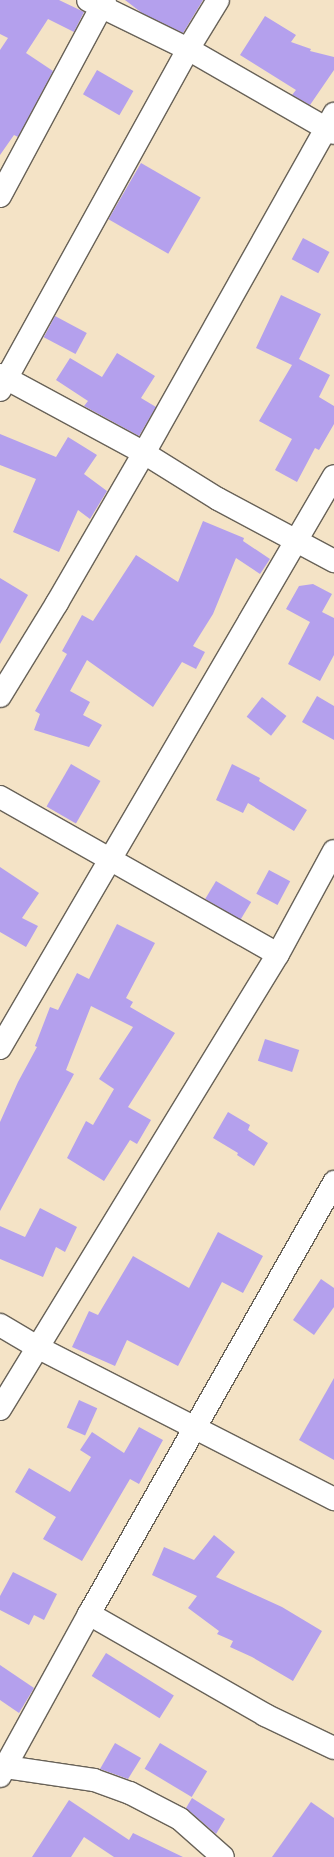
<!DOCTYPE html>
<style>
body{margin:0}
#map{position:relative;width:334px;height:1857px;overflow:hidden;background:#f4e3c6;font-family:"Libre Bodoni",serif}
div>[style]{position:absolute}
.building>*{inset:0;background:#b4a0ed;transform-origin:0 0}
.roads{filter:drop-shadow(1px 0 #686258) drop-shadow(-1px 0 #686258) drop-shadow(0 1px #686258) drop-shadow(0 -1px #686258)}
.minor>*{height:22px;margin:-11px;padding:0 11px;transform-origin:11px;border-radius:11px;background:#fff}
span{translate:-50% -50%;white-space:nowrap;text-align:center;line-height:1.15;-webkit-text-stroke:3px #fcf5e5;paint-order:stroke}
</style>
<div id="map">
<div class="building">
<div style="clip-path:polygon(0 0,59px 0,84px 12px,74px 32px,48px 19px,26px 53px,53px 71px,18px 137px,14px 135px,0 155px,0 50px,8px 38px,0 34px)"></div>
<div style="clip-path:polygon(125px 0,203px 0,183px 33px,142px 13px)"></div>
<div style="clip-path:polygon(265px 16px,296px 35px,291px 42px,311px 49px,310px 51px,334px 57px,334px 70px,310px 105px,292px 95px,296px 90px,240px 55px)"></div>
<div style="left:97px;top:70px;width:42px;height:28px;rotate:30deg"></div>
<div style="left:141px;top:163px;width:69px;height:65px;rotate:30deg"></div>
<div style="left:303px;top:238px;width:30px;height:24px;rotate:28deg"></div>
<div style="clip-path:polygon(281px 295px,321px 314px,299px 359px,330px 375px,319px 397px,334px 406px,334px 424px,319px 450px,315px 448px,297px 482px,275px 470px,292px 439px,259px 421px,292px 365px,256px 348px)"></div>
<div style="left:55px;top:316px;width:36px;height:24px;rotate:28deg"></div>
<div style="clip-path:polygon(117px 353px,155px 376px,141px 398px,156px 407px,139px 436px,84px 406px,88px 401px,56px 380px,70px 358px,102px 377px)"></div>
<div style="clip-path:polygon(0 434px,56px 457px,68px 437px,97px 455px,84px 474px,107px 491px,90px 519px,78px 510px,59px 552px,13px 532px,36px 479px,0 465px)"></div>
<div style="clip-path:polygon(203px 521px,244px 538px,243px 541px,270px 559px,260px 574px,236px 558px,213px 614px,193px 646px,205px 652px,196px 669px,182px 662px,153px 707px,87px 660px,70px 691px,90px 702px,83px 715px,102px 725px,89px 747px,34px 730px,40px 714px,35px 711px,67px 654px,62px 651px,82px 615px,93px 621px,136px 555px,178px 582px)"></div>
<div style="clip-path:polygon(0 578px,28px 595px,0 644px)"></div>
<div style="clip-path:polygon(313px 584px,332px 594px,322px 612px,334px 618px,334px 655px,320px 681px,288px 664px,310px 622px,286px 609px,299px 586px)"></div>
<div style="clip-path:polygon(317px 696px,334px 706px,334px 740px,302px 722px)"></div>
<div style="left:262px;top:697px;width:31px;height:25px;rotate:38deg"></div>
<div style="left:71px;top:764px;width:34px;height:49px;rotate:30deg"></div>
<div style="clip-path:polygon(232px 764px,260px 778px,259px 781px,307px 810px,294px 831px,248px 803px,243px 813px,216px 800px)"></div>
<div style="clip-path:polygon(0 867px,39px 893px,22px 918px,38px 926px,26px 947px,0 932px)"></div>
<div style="left:269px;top:870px;width:24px;height:27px;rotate:28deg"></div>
<div style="left:216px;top:881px;width:41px;height:21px;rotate:31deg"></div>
<div style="clip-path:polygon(117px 924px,155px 943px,126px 998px,133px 1002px,130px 1007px,175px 1033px,128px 1107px,151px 1120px,137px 1144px,130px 1140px,104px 1181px,67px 1158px,86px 1121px,93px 1125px,114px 1089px,99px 1079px,133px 1027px,91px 1006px,66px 1070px,74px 1074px,0 1211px,0 1122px,18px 1082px,37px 1047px,35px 1046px,50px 1007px,58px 1010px,77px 973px,89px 979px)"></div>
<div style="left:265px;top:1039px;width:36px;height:23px;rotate:18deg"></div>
<div style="clip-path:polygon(228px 1112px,250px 1125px,248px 1130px,268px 1143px,254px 1166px,237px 1155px,238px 1153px,213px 1138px)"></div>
<div style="clip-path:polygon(40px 1208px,77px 1227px,65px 1252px,56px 1247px,43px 1277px,0 1259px,0 1226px,25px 1237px)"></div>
<div style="clip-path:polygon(218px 1232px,263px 1256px,243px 1293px,222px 1282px,178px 1366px,127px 1340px,115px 1366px,72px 1347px,89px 1311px,98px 1315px,133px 1256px,189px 1288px)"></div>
<div style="clip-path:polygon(321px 1279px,334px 1288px,334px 1307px,314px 1335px,293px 1320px)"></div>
<div style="clip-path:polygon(334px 1378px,334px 1460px,299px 1440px)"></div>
<div style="left:79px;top:1400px;width:20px;height:30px;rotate:24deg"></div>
<div style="clip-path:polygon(139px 1427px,163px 1440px,139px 1484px,130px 1479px,82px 1561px,43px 1539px,56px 1517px,15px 1492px,29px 1468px,70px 1492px,91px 1457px,80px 1450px,92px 1432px,124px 1453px)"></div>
<div style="clip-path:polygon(214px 1535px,235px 1552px,216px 1577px,282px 1607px,322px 1631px,293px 1681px,252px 1657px,230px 1647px,233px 1641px,217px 1634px,219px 1631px,188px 1608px,197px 1596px,152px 1575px,164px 1547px,194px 1560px)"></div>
<div style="clip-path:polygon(13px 1572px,57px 1594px,44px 1620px,34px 1615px,29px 1625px,0 1610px,0 1596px)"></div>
<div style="left:106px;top:1653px;width:80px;height:27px;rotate:32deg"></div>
<div style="clip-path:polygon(0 1665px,34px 1688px,19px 1713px,0 1700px)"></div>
<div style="clip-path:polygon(115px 1743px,141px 1758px,128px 1779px,100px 1769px)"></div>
<div style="left:160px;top:1743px;width:55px;height:30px;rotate:31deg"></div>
<div style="clip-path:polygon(192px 1798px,225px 1819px,216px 1834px,186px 1808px)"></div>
<div style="clip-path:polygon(69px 1800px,129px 1840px,133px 1833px,183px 1857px,114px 1857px,84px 1837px,71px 1857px,32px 1857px)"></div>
<div style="clip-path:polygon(311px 1802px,334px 1818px,334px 1857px,272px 1857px)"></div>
</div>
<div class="roads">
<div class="minor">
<div style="left:88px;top:0;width:111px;rotate:26.1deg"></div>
<div style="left:188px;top:49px;width:168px;rotate:29.9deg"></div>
<div style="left:0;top:196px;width:222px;rotate:-61.8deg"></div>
<div style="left:0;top:375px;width:164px;rotate:28.4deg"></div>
<div style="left:144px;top:453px;width:87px;rotate:31.9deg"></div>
<div style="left:218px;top:499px;width:132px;rotate:28.1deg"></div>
<div style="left:0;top:390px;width:389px;rotate:-61.1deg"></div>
<div style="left:188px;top:49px;width:57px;rotate:-58.5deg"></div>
<div style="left:0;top:696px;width:109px;rotate:-58.5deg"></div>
<div style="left:57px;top:603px;width:173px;rotate:-59.9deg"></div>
<div style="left:144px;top:453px;width:389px;rotate:-60.7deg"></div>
<div style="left:0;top:797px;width:319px;rotate:29.5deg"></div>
<div style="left:0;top:1048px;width:662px;rotate:-59.72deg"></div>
<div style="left:0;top:1325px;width:43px;rotate:30.7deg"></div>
<div style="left:37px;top:1347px;width:334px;rotate:27.1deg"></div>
<div style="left:0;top:1409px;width:533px;rotate:-58.58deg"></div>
<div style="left:278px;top:954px;width:117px;rotate:-61.5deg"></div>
<div style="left:89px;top:1614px;width:203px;rotate:29.8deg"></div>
<div style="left:265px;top:1715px;width:76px;rotate:25.6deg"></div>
<div style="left:6px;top:1767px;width:89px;rotate:8.4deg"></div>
<div style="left:94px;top:1780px;width:38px;rotate:20deg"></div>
<div style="left:130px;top:1793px;width:56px;rotate:27.5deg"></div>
<div style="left:180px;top:1819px;width:57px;rotate:41.5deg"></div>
<div style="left:0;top:1776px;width:185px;rotate:-61.2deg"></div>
<div style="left:89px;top:1614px;width:497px;rotate:-60.4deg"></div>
</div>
</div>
</div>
